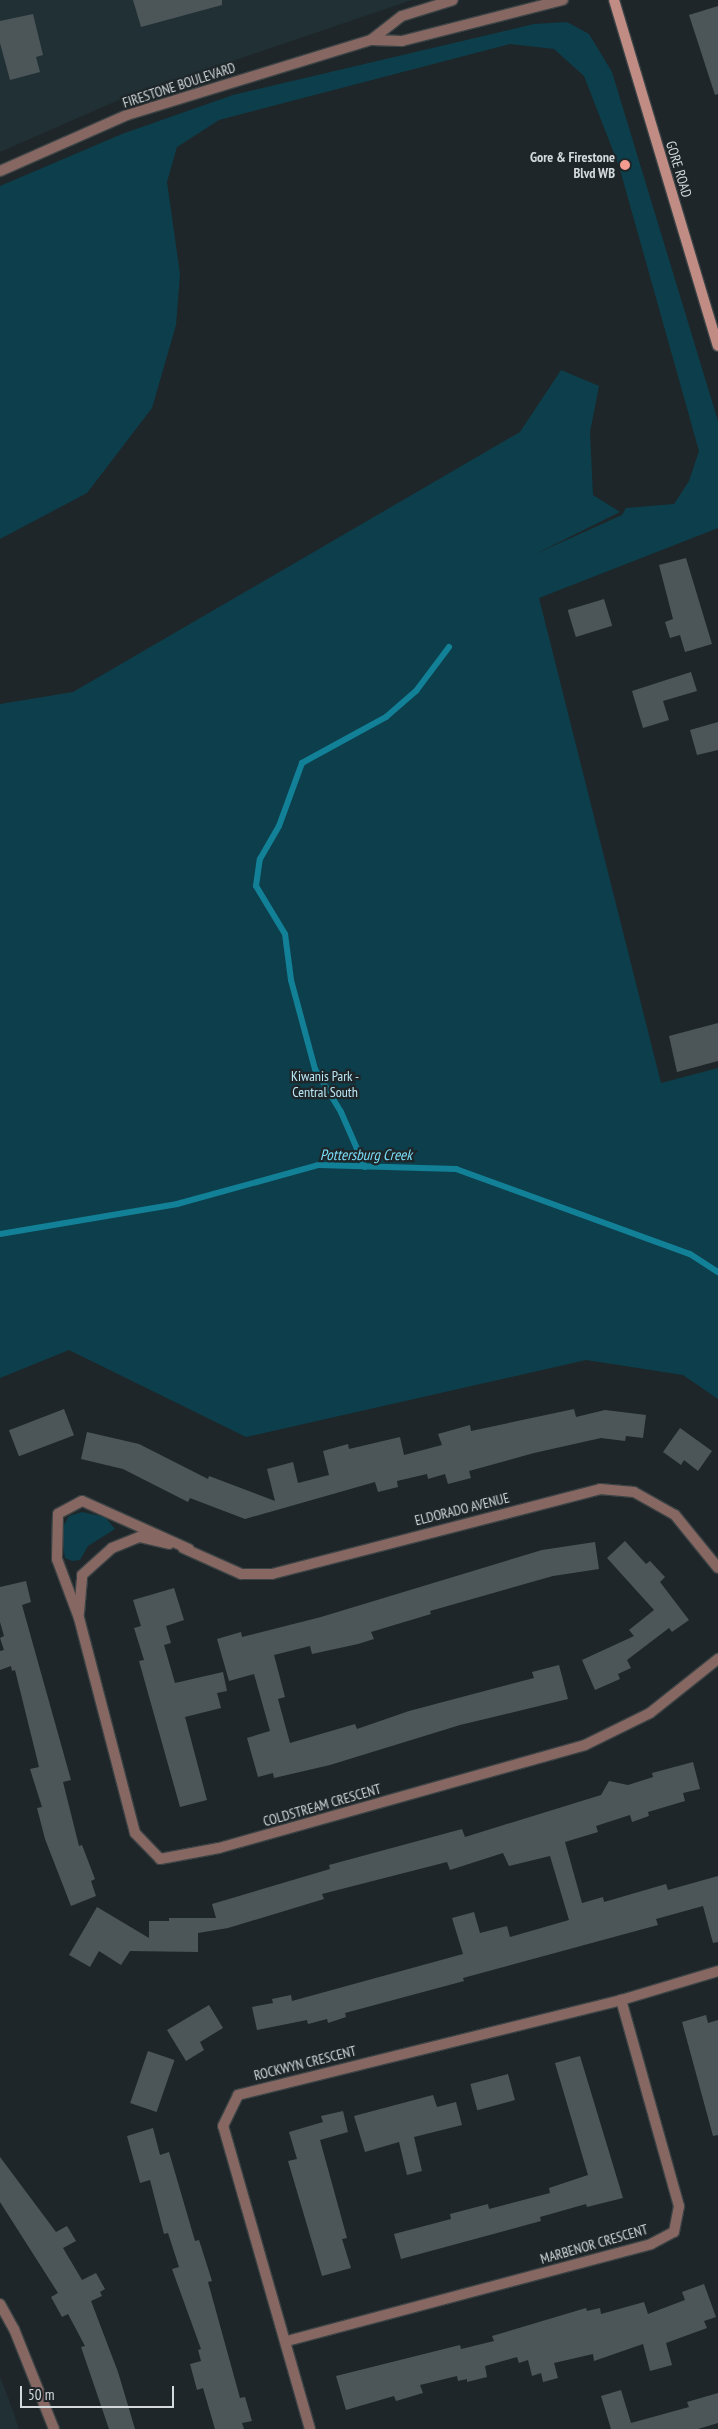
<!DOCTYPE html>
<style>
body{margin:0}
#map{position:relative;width:718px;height:2429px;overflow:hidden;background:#1e2629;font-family:"PT Sans Narrow",sans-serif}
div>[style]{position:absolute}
.built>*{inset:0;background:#203035}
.green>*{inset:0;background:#0c3f4b}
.stream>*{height:6px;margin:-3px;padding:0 3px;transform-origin:3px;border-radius:3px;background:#128198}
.building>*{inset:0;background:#4c5658;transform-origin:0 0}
.roads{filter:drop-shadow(1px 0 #3b4345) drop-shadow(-1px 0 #3b4345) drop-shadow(0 1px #3b4345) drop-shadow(0 -1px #3b4345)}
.street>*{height:10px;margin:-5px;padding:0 5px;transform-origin:5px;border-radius:5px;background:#876762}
.secondary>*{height:10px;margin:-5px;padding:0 5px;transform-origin:5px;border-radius:5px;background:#c08c84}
.dots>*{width:14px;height:14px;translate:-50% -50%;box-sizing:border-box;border:2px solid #1e2629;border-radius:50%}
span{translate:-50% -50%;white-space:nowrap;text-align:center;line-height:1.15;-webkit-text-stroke:4.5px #1e2629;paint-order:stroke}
.street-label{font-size:14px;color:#d4d9db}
.poi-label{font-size:14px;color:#d4d9db;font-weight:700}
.right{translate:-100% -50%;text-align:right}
.park-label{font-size:14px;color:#bbe8f6}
.water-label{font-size:15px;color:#7addf8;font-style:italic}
.scale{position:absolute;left:20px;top:2386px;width:154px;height:22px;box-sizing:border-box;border:2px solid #d4d9db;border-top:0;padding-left:6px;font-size:15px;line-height:18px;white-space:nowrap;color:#d4d9db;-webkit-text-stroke:4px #1e2629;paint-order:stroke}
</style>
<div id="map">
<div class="built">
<div style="clip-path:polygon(0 0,412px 0,121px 99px,0 152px)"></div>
<div style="clip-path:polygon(0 2377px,8px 2397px,19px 2429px,0 2429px)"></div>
</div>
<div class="green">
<div style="clip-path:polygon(567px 22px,589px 34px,612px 72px,718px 421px,718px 528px,539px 598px,661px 1083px,718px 1068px,718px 1399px,683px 1375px,586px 1360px,246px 1437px,69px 1350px,0 1378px,0 704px,73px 692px,520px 432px,561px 370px,599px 386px,590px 432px,593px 495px,620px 512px,533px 555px,622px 515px,626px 508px,674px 504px,689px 481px,699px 451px,619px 166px,584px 76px,554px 49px,510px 44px,219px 120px,177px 147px,167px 182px,180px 274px,176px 325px,152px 408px,87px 493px,0 539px,0 186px,122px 134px,233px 95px,534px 24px)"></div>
<div style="clip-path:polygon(82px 1512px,105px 1517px,115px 1529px,88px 1546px,80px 1560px,72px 1561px,65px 1558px,61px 1530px,69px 1516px)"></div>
</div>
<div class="stream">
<div style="left:365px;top:1167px;width:60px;rotate:-113.6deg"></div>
<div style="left:341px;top:1112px;width:50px;rotate:-121.2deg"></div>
<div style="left:315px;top:1069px;width:92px;rotate:-105.1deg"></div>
<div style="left:291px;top:980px;width:46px;rotate:-97.4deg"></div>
<div style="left:285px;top:934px;width:56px;rotate:-121.1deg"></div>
<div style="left:256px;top:886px;width:27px;rotate:-82deg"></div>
<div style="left:260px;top:859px;width:38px;rotate:-60deg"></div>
<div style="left:279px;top:826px;width:67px;rotate:-69.9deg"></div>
<div style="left:302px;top:763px;width:96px;rotate:-28.7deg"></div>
<div style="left:386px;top:717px;width:40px;rotate:-41deg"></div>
<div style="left:416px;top:691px;width:55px;rotate:-53.1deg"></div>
<div style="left:0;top:1234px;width:180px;rotate:-9.6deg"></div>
<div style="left:177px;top:1204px;width:147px;rotate:-15.4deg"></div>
<div style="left:319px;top:1165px;width:137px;rotate:1.7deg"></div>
<div style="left:456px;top:1169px;width:249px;rotate:20deg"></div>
<div style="left:690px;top:1254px;width:33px;rotate:33deg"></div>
</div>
<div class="building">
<div style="clip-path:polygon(133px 0,222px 0,222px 5px,141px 27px)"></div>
<div style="clip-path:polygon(718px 6px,718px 94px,715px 95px,689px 15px)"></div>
<div style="clip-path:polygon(33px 14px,43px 55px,36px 57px,40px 72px,10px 80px,0 43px,0 21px)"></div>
<div style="clip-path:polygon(686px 558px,712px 644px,685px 652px,680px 635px,670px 638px,665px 622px,673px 619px,659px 565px)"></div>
<div style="left:604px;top:599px;width:28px;height:38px;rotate:73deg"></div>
<div style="clip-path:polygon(691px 672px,697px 691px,663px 701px,669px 720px,643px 728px,632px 691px)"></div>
<div style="clip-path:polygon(718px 722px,718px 750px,697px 755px,690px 730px)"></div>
<div style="clip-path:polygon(718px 1023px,718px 1061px,677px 1072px,669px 1036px)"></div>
<div style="left:64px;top:1409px;width:28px;height:59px;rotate:69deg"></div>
<div style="clip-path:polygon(574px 1409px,576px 1417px,605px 1410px,646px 1415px,643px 1438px,626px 1436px,625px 1441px,601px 1438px,534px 1453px,469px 1471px,471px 1478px,448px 1484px,445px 1474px,428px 1479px,427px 1474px,397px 1481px,398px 1487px,378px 1492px,375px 1482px,245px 1519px,190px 1498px,188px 1502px,123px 1469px,81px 1459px,87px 1432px,139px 1444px,208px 1479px,209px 1476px,275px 1501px,267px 1469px,293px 1462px,298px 1483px,329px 1475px,323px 1451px,348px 1444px,349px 1449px,400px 1437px,404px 1455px,442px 1445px,438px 1434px,470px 1425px,471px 1431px)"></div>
<div style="clip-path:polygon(680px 1428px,712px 1451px,698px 1471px,684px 1460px,681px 1465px,663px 1452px)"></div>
<div style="clip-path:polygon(625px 1541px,646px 1564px,650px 1561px,665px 1577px,660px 1582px,689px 1620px,672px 1632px,669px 1628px,627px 1660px,631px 1668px,618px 1674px,620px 1679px,595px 1690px,582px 1660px,634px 1636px,629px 1630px,654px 1610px,607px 1558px)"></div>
<div style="clip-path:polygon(595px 1542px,599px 1569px,553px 1576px,430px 1611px,431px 1614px,371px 1632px,374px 1639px,358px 1644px,312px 1654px,310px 1646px,274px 1655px,285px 1697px,278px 1699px,290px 1743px,355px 1724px,357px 1729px,409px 1711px,534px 1678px,532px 1672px,559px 1665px,568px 1699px,460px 1725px,330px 1765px,274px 1778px,273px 1773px,258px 1777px,247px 1738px,270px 1731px,254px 1674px,229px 1681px,217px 1639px,241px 1632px,242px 1637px,321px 1617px,542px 1550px)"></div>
<div style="clip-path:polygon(26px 1581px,31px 1602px,22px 1605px,71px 1780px,63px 1782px,79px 1846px,82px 1845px,95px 1879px,91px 1881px,96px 1896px,71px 1906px,45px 1839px,37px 1808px,42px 1807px,30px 1769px,39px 1767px,15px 1670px,12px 1671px,11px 1666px,0 1670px,0 1651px,4px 1650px,0 1638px,4px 1636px,0 1622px,0 1587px)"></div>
<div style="clip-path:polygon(174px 1588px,184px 1620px,166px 1626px,171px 1643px,164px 1645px,175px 1683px,223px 1672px,227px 1691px,217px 1693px,221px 1708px,185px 1717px,207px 1800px,180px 1807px,139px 1661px,144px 1660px,134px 1628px,141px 1626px,133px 1600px)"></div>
<div style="clip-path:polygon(693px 1762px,700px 1789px,683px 1793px,685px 1801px,648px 1812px,649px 1816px,632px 1822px,630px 1815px,596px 1826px,598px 1832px,565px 1842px,582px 1903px,603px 1897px,604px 1902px,666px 1884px,668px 1890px,718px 1876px,718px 1942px,713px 1943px,703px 1906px,656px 1919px,658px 1925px,463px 1978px,464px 1981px,345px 2013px,346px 2017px,328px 2023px,327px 2019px,308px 2024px,307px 2020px,257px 2030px,252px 2007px,273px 2003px,272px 1999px,291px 1995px,292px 2001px,463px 1954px,452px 1918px,474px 1912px,480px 1933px,507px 1926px,510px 1937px,569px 1920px,550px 1856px,509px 1866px,503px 1853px,450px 1870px,447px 1862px,322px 1894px,324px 1899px,228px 1928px,198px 1933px,198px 1952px,130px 1951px,121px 1965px,99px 1951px,90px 1967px,69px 1955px,97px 1907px,149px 1938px,149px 1921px,169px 1921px,169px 1918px,216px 1918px,212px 1904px,330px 1869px,329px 1865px,462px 1829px,465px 1837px,601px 1795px,609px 1781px,628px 1785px,653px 1777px,652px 1773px)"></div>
<div style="clip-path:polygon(209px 2005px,223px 2028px,200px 2042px,204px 2050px,186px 2061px,167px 2030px)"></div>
<div style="clip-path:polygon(706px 2015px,708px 2023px,718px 2020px,718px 2135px,713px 2136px,682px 2022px)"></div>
<div style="left:148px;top:2051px;width:28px;height:55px;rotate:19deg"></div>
<div style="clip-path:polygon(580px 2056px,623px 2198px,587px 2207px,586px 2204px,540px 2217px,541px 2221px,401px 2259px,394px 2234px,451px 2219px,450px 2214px,488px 2204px,489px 2209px,550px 2193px,549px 2188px,588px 2175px,555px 2063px)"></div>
<div style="left:508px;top:2074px;width:27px;height:39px;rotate:75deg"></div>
<div style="clip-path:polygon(433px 2095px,437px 2107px,456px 2102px,462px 2125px,414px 2137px,422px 2171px,407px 2175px,399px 2142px,365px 2152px,354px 2116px)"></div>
<div style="clip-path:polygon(343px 2111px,348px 2132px,320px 2140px,347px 2238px,342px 2239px,351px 2268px,322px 2276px,288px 2161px,297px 2159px,289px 2132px,323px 2122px,321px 2116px)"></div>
<div style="clip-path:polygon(153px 2128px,160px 2155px,169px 2152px,195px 2241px,199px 2240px,212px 2281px,208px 2282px,240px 2398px,245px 2397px,252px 2421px,242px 2423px,244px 2429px,215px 2429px,203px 2388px,197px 2390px,190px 2364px,201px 2361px,198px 2350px,201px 2349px,172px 2269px,179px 2267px,168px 2233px,164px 2234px,150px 2180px,140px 2183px,127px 2136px)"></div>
<div style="clip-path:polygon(0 2157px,56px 2232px,67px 2226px,76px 2241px,63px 2248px,82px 2280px,96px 2273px,105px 2289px,100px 2292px,102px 2296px,91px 2301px,118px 2372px,135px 2429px,109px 2429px,81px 2347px,85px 2346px,68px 2314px,62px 2317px,51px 2297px,58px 2293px,0 2202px)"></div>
<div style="clip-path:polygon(704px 2284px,716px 2317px,704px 2321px,707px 2328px,666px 2343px,672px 2365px,650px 2371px,643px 2344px,594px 2361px,593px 2354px,554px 2363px,558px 2378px,543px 2382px,541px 2373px,532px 2376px,528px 2360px,519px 2363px,517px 2357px,485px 2366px,487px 2377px,467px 2382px,467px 2379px,458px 2381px,457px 2376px,420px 2385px,423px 2393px,396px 2401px,394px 2396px,346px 2410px,336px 2376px,460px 2345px,461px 2349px,494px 2341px,492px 2336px,586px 2308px,587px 2311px,600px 2308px,601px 2314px,644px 2302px,648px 2314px,685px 2300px,682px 2292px)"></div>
<div style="clip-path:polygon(621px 2390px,631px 2423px,689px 2407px,687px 2402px,718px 2393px,718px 2423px,698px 2429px,611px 2429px,601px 2396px)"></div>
</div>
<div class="roads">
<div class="street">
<div style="left:371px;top:40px;width:39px;rotate:-38deg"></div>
<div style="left:402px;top:16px;width:53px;rotate:-17.4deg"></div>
<div style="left:0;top:171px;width:139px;rotate:-23.8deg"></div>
<div style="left:127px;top:115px;width:255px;rotate:-17.1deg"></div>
<div style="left:371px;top:40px;width:31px;rotate:2deg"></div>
<div style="left:402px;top:41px;width:166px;rotate:-14.3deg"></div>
<div style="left:183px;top:1548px;width:64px;rotate:24.1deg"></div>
<div style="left:241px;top:1574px;width:31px"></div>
<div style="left:272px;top:1574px;width:339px;rotate:-14.5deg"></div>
<div style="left:600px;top:1489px;width:34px;rotate:5deg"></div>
<div style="left:634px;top:1492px;width:47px;rotate:29.3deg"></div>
<div style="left:675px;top:1515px;width:68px;rotate:50.9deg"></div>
<div style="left:189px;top:1549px;width:117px;rotate:-155.8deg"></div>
<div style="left:82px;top:1501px;width:27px;rotate:152deg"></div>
<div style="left:58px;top:1514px;width:45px;rotate:91.3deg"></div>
<div style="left:57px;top:1559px;width:63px;rotate:69.6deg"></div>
<div style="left:79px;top:1618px;width:222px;rotate:75.4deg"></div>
<div style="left:135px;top:1833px;width:36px;rotate:46deg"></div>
<div style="left:160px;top:1859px;width:60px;rotate:-10.6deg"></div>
<div style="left:219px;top:1848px;width:380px;rotate:-15.7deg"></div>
<div style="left:585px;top:1745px;width:72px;rotate:-26.2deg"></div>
<div style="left:650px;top:1713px;width:87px;rotate:-38.5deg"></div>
<div style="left:79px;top:1613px;width:38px;rotate:-85deg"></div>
<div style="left:82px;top:1575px;width:40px;rotate:-42deg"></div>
<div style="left:112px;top:1548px;width:29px;rotate:-22deg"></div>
<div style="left:139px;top:1537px;width:31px;rotate:13deg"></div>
<div style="left:0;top:2304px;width:29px;rotate:61deg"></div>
<div style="left:14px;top:2329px;width:108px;rotate:68.2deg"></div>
<div style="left:287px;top:2341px;width:377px;rotate:-14.9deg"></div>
<div style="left:651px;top:2244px;width:26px;rotate:-28deg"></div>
<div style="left:674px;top:2232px;width:26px;rotate:-79deg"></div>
<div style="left:679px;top:2206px;width:214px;rotate:-105.7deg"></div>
<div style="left:310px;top:2429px;width:315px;rotate:-106deg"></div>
<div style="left:223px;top:2126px;width:34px;rotate:-64deg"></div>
<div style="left:238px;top:2095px;width:395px;rotate:-13.9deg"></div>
<div style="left:621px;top:2000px;width:101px;rotate:-16.6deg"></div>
</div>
<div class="secondary">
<div style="left:614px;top:0;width:361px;rotate:73.3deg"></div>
</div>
</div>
<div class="dots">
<div style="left:625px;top:165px;background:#f59c91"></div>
</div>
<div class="street-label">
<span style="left:179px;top:85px;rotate:-18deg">FIRESTONE BOULEVARD</span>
<span style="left:679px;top:169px;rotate:73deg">GORE ROAD</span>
<span style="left:462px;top:1509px;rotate:-14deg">ELDORADO AVENUE</span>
<span style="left:322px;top:1805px;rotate:-16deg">COLDSTREAM CRESCENT</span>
<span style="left:305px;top:2063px;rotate:-14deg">ROCKWYN CRESCENT</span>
<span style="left:594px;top:2244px;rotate:-16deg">MARBENOR CRESCENT</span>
</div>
<div class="poi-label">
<span class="right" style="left:615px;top:165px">Gore &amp; Firestone<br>Blvd WB</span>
</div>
<div class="park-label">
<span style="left:325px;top:1084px">Kiwanis Park -<br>Central South</span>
</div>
<div class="water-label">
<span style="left:366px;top:1155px">Pottersburg Creek</span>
</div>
<div class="scale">50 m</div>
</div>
